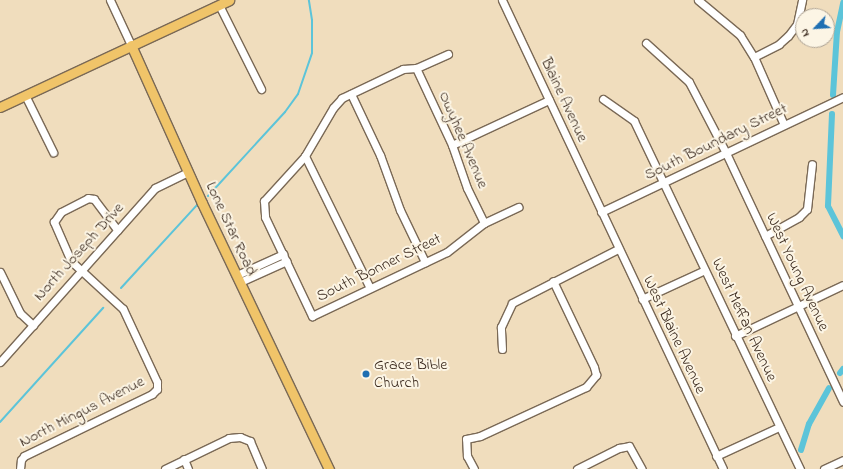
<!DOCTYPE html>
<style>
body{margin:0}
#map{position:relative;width:843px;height:469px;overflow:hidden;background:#f0ddbd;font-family:"Indie Flower",sans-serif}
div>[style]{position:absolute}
.stream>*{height:2px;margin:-1px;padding:0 1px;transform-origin:1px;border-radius:1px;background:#5cc4d9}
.canal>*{height:6px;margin:-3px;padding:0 3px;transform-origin:3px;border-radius:3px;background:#5cc4d9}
.roads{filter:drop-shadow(1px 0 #7a6956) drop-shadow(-1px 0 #7a6956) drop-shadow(0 1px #7a6956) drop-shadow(0 -1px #7a6956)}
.minor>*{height:7px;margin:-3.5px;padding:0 3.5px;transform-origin:3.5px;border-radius:3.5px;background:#fff}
.major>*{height:9px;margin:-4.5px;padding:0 4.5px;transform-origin:4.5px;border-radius:4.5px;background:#f0c469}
.dots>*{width:11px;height:11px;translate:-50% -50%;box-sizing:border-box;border:2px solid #fcf5e5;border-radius:50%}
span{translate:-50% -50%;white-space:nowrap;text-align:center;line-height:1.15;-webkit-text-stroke:4px #fcf5e5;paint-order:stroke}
.street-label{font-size:16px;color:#3b2a1e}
.poi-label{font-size:16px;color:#3b2a1e}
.left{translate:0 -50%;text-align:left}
.north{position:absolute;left:795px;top:8px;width:40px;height:40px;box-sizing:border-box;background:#fcf5e5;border:1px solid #afa495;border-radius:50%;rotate:245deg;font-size:11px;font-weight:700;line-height:16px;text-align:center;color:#3b2a1e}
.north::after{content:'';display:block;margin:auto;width:14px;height:18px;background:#1f6fb2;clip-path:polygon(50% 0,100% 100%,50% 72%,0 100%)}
</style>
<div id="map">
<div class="stream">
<div style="left:208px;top:196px;width:114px;rotate:-47.5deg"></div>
<div style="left:285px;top:112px;width:22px;rotate:-54deg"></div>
<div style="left:298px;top:94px;width:43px;rotate:-71.1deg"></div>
<div style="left:312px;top:53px;width:33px;rotate:-90deg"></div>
<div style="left:312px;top:20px;width:20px;rotate:-99deg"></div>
<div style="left:121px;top:288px;width:113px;rotate:-47.5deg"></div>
<div style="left:0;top:422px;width:154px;rotate:-47.9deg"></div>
</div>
<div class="canal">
<div style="left:833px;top:95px;width:63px;rotate:-86.4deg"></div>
<div style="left:837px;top:32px;width:30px;rotate:-78deg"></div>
<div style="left:832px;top:114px;width:92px;rotate:92.5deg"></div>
<div style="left:828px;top:206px;width:34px;rotate:63deg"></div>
<div style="left:840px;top:373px;width:5px;rotate:-53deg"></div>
<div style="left:801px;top:450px;width:27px;rotate:-73deg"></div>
<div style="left:809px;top:424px;width:41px;rotate:-60.9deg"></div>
</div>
<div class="roads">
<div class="minor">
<div style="left:110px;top:0;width:50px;rotate:65deg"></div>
<div style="left:502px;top:0;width:518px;rotate:64.77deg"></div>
<div style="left:698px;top:0;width:55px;rotate:39.8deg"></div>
<div style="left:740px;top:35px;width:26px;rotate:58deg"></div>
<div style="left:754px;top:57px;width:74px;rotate:66.2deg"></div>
<div style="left:219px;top:5px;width:94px;rotate:63.4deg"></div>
<div style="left:646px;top:43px;width:58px;rotate:42.2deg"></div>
<div style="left:689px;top:82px;width:80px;rotate:62.5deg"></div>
<div style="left:726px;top:153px;width:275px;rotate:64.8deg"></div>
<div style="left:448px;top:54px;width:35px;rotate:156deg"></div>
<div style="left:416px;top:68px;width:13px;rotate:176deg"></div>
<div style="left:403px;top:69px;width:68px;rotate:154.6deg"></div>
<div style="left:342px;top:98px;width:13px;rotate:132deg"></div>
<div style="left:333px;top:108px;width:56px;rotate:120.3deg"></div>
<div style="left:305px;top:156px;width:61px;rotate:132.3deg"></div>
<div style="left:264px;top:201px;width:16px;rotate:86deg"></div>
<div style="left:265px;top:217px;width:110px;rotate:64.6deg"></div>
<div style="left:312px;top:316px;width:149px;rotate:-25.4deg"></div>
<div style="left:447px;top:252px;width:47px;rotate:-38.1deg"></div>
<div style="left:484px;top:223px;width:38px;rotate:-25deg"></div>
<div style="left:754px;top:57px;width:28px;rotate:-27deg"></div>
<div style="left:779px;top:44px;width:12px;rotate:-42deg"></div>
<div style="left:788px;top:36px;width:15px;rotate:-53deg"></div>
<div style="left:797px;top:24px;width:25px;rotate:-78deg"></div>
<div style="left:416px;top:68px;width:85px;rotate:64.9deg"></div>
<div style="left:452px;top:145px;width:46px;rotate:70.8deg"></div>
<div style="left:467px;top:188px;width:39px;rotate:64deg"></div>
<div style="left:351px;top:94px;width:68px;rotate:64.6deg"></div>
<div style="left:380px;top:155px;width:59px;rotate:70deg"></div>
<div style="left:400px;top:210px;width:58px;rotate:64.3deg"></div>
<div style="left:25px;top:95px;width:64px;rotate:63.8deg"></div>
<div style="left:603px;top:99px;width:38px;rotate:35deg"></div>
<div style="left:634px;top:121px;width:386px;rotate:64.5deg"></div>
<div style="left:452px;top:145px;width:107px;rotate:-24.9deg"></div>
<div style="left:305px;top:156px;width:147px;rotate:63.8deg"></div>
<div style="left:601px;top:212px;width:268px;rotate:-25.4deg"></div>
<div style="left:765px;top:236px;width:39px;rotate:-29deg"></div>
<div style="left:799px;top:217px;width:11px;rotate:-45deg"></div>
<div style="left:807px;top:209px;width:45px;rotate:-83.7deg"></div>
<div style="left:0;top:272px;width:46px;rotate:64deg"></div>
<div style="left:20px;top:313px;width:18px;rotate:43deg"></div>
<div style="left:237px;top:275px;width:51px;rotate:-24.5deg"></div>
<div style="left:240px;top:282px;width:51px;rotate:-24.1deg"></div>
<div style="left:642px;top:299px;width:69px;rotate:-24.7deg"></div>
<div style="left:735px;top:336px;width:119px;rotate:-25.3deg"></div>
<div style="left:502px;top:349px;width:22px;rotate:-93deg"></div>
<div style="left:501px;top:327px;width:26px;rotate:-65deg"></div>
<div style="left:512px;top:303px;width:119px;rotate:-27deg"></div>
<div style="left:0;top:362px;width:233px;rotate:-48.3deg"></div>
<div style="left:155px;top:188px;width:37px;rotate:-26deg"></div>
<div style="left:716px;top:456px;width:69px;rotate:-24.7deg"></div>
<div style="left:184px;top:459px;width:11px;rotate:68deg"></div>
<div style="left:20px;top:469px;width:9px;rotate:-84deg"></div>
<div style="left:21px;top:460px;width:5px;rotate:-53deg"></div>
<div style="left:24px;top:456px;width:142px;rotate:-25.8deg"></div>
<div style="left:152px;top:394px;width:7px;rotate:-45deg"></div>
<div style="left:157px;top:389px;width:7px;rotate:-90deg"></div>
<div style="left:157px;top:382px;width:81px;rotate:-115deg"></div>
<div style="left:123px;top:309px;width:71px;rotate:-137.3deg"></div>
<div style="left:71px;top:261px;width:43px;rotate:-113.6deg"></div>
<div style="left:54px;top:222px;width:12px;rotate:-55deg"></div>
<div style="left:61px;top:212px;width:30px;rotate:-27deg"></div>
<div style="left:88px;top:198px;width:6px;rotate:9deg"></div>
<div style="left:94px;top:199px;width:39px;rotate:53deg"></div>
<div style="left:165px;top:469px;width:71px;rotate:-25.8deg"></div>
<div style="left:229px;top:438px;width:11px;rotate:-5deg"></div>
<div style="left:240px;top:437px;width:11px;rotate:22deg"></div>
<div style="left:250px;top:441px;width:30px;rotate:67deg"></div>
<div style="left:474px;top:469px;width:15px;rotate:-118deg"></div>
<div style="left:467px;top:456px;width:17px;rotate:-93deg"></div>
<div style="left:466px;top:439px;width:14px;rotate:-12deg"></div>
<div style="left:480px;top:436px;width:117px;rotate:-24.8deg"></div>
<div style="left:586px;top:387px;width:16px;rotate:-50deg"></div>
<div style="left:596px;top:375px;width:8px;rotate:-104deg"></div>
<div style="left:594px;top:367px;width:95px;rotate:-115.5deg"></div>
<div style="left:577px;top:469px;width:47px;rotate:-26.6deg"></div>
<div style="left:619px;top:448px;width:10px;rotate:-11deg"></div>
<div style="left:629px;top:446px;width:26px;rotate:61deg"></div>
<div style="left:824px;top:469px;width:21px;rotate:-25deg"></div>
</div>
<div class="major">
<div style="left:131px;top:45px;width:173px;rotate:65.8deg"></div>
<div style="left:202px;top:203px;width:295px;rotate:64.5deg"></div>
<div style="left:0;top:107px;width:253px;rotate:-25deg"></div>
</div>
</div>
<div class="dots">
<div style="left:366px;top:374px;background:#1f6fb2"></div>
</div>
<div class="street-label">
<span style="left:564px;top:100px;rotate:65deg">Blaine Avenue</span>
<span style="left:463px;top:140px;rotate:67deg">Owyhee Avenue</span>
<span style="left:716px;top:142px;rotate:-26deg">South Boundary Street</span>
<span style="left:231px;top:229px;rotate:65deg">Lone Star Road</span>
<span style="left:79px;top:252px;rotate:-48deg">North Joseph Drive</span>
<span style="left:379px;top:268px;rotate:-26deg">South Bonner Street</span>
<span style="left:797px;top:272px;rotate:65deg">West Young Avenue</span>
<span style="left:744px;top:320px;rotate:65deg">West Meffan Avenue</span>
<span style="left:674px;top:335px;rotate:65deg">West Blaine Avenue</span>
<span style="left:82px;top:412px;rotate:-27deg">North Mingus Avenue</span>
</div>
<div class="poi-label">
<span class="left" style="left:374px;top:374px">Grace Bible<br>Church</span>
</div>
<div class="north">N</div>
</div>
